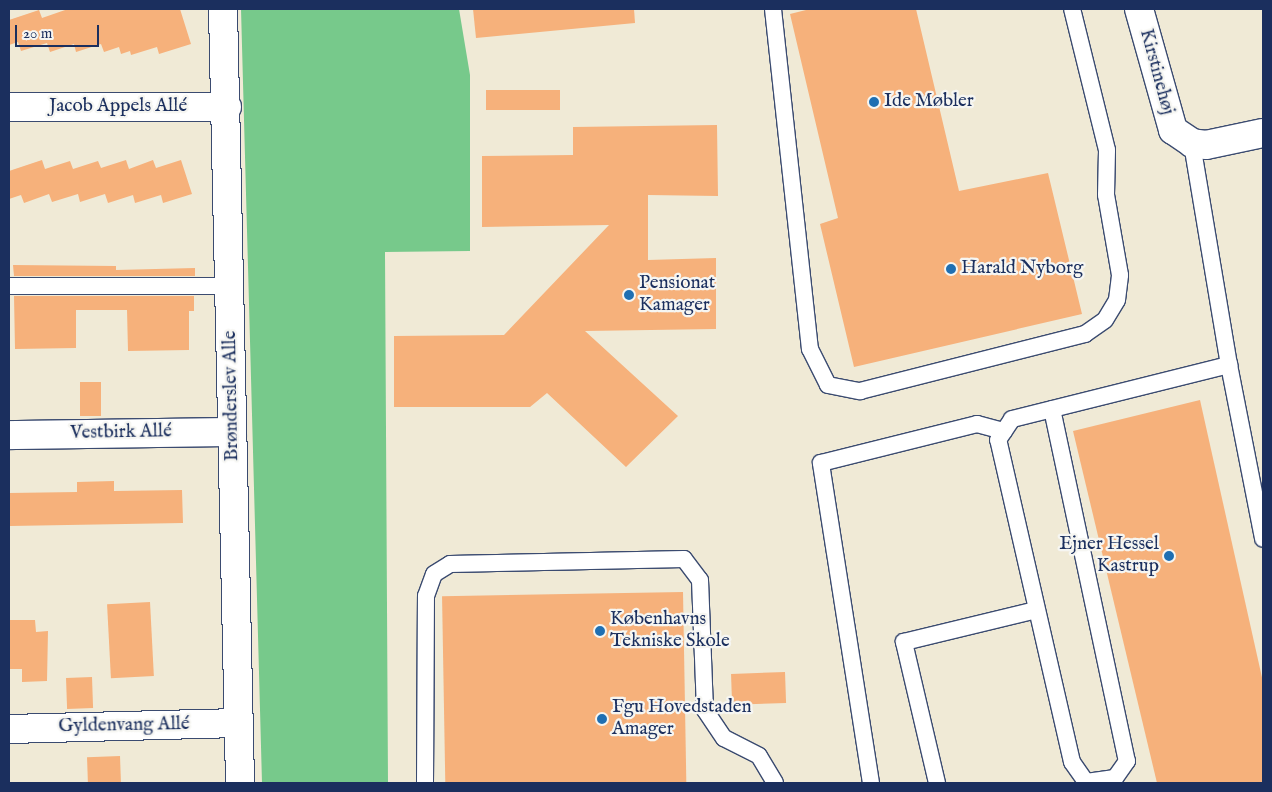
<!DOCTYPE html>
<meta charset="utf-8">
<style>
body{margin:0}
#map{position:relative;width:1272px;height:792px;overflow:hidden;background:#f0ead6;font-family:"IM FELL English",serif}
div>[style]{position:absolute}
.green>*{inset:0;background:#77c98b}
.building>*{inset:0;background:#f6b17b;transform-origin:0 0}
.roads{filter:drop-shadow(1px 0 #3b4b70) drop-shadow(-1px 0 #3b4b70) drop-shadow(0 1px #3b4b70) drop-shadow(0 -1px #3b4b70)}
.lane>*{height:16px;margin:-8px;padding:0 8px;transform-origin:8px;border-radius:8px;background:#fff}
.street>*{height:28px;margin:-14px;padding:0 14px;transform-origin:14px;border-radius:14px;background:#fff}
.dots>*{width:14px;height:14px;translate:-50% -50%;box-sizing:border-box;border:2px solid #f6f6f2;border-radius:50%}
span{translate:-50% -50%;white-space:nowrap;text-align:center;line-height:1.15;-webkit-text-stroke:4.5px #f6f6f2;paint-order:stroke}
.street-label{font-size:19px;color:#1b2f5e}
.poi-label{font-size:19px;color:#1b2f5e}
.left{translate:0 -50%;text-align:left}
.right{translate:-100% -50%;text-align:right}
.frame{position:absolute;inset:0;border:10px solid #1b2f5e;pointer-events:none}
.scale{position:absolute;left:15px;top:25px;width:84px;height:22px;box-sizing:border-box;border:2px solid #1b2f5e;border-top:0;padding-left:6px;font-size:15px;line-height:18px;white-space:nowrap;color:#1b2f5e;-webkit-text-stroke:4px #f6f6f2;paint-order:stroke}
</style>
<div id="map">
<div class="green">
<div style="clip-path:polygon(241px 9px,459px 9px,470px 75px,470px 251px,385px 252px,388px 783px,262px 783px)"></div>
</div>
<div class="building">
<div style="clip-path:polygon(68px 9px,180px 9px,191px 44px,159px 54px,157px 47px,131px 55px,130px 51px,121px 54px,119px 47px,104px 52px,101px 44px,76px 52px,74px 44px,50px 52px,47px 43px,21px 51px,18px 42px,9px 45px,9px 20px,39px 10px,42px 18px)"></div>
<div style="clip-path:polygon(473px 9px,634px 9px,635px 23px,476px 38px)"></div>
<div style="clip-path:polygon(810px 9px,916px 9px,959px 191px,1048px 173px,1082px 314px,854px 367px,820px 224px,838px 218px,790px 14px)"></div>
<div style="left:560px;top:90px;width:20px;height:74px;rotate:90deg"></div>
<div style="clip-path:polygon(717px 125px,718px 196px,648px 195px,648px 260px,716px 258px,716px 329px,585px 331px,678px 416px,626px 467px,547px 393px,530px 407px,394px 407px,394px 336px,504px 335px,609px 225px,482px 227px,482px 156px,573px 155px,573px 127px)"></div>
<div style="clip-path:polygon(42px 160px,45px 169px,70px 161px,73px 169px,98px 161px,101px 168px,126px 160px,129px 169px,153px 160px,156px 168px,181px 160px,192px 194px,163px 203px,161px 195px,135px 203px,133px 195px,108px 203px,105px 194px,80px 202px,78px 194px,52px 202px,49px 194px,24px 203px,21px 195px,9px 199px,9px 171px)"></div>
<div style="clip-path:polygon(13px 265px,116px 266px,116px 270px,195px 268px,195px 276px,14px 276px)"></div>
<div style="clip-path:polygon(14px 296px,194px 296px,194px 311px,189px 311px,189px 350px,128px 351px,127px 310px,76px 310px,76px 348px,15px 349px)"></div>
<div style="left:101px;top:382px;width:34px;height:21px;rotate:90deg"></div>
<div style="clip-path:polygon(1200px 400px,1263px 682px,1263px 783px,1157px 783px,1073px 431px)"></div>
<div style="clip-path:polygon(114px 481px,114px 491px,182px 490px,183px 523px,10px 526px,9px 493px,77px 492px,77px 482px)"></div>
<div style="left:683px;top:592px;width:191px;height:241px;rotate:89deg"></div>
<div style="left:150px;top:602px;width:74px;height:43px;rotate:87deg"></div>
<div style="clip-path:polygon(9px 620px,35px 620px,36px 632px,48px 631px,47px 681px,22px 682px,22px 669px,9px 669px)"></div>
<div style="left:785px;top:672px;width:31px;height:54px;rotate:88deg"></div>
<div style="left:92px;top:677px;width:31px;height:26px;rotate:88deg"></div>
<div style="left:120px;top:756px;width:27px;height:33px;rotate:88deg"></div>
</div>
<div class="roads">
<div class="lane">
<div style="left:773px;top:9px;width:342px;rotate:83.8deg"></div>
<div style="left:810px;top:349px;width:40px;rotate:63.4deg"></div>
<div style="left:828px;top:385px;width:33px;rotate:11deg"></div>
<div style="left:860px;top:391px;width:232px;rotate:-14.2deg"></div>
<div style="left:1085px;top:334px;width:24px;rotate:-35deg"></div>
<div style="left:1105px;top:320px;width:23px;rotate:-59deg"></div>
<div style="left:1117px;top:300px;width:25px;rotate:-83deg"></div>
<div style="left:1120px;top:275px;width:81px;rotate:-99.9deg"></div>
<div style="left:1106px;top:195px;width:45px;rotate:-88.7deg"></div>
<div style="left:1107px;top:150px;width:145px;rotate:-103.9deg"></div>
<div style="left:9px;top:286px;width:221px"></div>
<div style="left:1229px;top:365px;width:177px;rotate:78.9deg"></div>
<div style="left:1052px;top:409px;width:360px;rotate:78deg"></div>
<div style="left:1127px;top:761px;width:21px;rotate:125deg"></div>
<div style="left:1115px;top:778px;width:29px;rotate:172deg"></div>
<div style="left:1086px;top:782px;width:24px;rotate:-125deg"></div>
<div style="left:1072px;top:762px;width:330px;rotate:-102.9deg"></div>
<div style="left:998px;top:440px;width:25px;rotate:-56deg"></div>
<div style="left:1012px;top:419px;width:224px;rotate:-14deg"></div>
<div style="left:1229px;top:365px;width:225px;rotate:-99.5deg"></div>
<div style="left:425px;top:783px;width:187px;rotate:-89.7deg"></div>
<div style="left:426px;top:596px;width:23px;rotate:-70deg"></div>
<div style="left:434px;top:574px;width:19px;rotate:-32deg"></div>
<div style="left:450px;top:564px;width:234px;rotate:-1.2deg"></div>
<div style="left:684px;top:559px;width:26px;rotate:53deg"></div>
<div style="left:700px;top:580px;width:130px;rotate:87.8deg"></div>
<div style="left:705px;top:710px;width:34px;rotate:56deg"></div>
<div style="left:724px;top:738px;width:39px;rotate:27deg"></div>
<div style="left:759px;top:756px;width:31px;rotate:59deg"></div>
<div style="left:871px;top:783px;width:324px;rotate:-98.9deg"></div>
<div style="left:821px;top:463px;width:161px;rotate:-14deg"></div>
<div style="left:977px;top:424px;width:28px;rotate:15deg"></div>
<div style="left:937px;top:783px;width:145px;rotate:-103.2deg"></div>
<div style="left:904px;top:642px;width:136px;rotate:-13.6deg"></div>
</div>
<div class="street">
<div style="left:223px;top:9px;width:774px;rotate:88.74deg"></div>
<div style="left:1139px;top:9px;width:126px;rotate:74.3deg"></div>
<div style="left:1173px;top:130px;width:23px;rotate:34deg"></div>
<div style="left:1192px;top:143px;width:14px;rotate:8deg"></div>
<div style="left:1206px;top:145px;width:58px;rotate:-11.9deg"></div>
<div style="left:9px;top:107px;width:218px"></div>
<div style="left:9px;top:435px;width:223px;rotate:-0.8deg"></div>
<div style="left:9px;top:729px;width:230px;rotate:-1.5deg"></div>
</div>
</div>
<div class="dots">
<div style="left:874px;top:102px;background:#1f6fb2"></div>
<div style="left:951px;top:269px;background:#1f6fb2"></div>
<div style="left:629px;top:295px;background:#1f6fb2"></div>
<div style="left:1169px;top:556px;background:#1f6fb2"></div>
<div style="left:600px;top:631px;background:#1f6fb2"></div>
<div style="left:602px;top:719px;background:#1f6fb2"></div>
</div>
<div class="street-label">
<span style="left:1156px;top:72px;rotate:75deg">Kirstinehøj</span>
<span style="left:118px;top:107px">Jacob Appels Allé</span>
<span style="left:232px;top:396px;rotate:-91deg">Brønderslev Alle</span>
<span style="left:121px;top:433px;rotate:-1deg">Vestbirk Allé</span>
<span style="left:124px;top:726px;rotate:-1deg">Gyldenvang Allé</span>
</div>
<div class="poi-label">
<span class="left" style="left:884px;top:102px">Ide Møbler</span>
<span class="left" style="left:961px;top:269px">Harald Nyborg</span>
<span class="left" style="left:639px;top:295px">Pensionat<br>Kamager</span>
<span class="right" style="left:1159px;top:556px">Ejner Hessel<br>Kastrup</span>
<span class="left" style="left:610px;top:631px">Københavns<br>Tekniske Skole</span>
<span class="left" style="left:612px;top:719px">Fgu Hovedstaden<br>Amager</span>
</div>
<div class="frame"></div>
<div class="scale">20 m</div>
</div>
